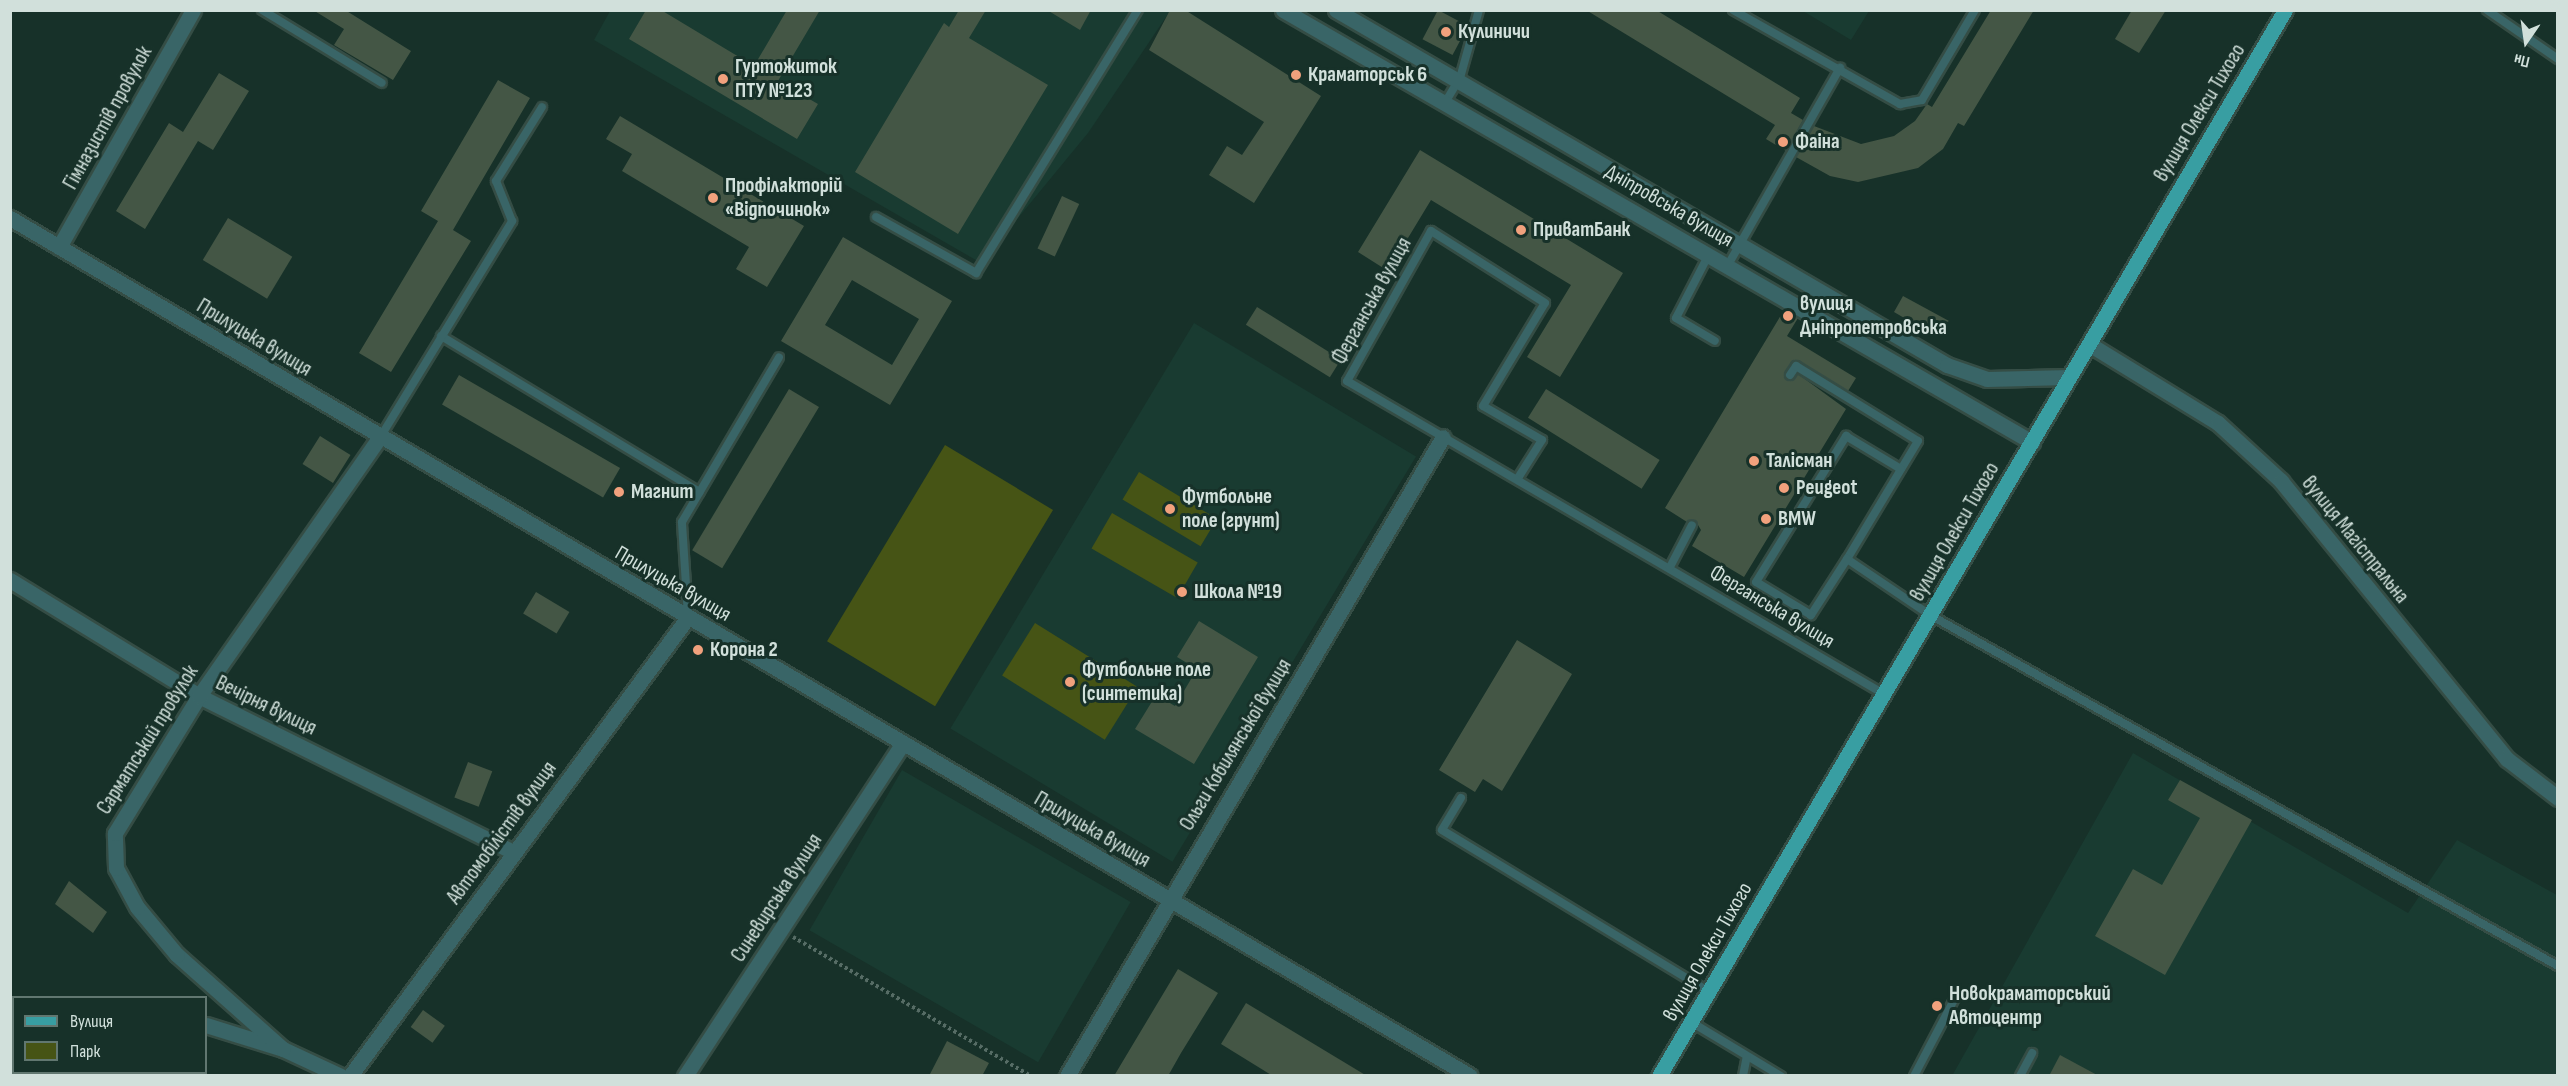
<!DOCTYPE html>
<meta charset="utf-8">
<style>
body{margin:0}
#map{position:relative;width:2568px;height:1086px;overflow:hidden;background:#173129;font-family:"Sofia Sans Condensed",sans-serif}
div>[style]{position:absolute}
.built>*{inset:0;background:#193b31;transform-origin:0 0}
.green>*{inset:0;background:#465415;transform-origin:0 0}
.building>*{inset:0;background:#445645;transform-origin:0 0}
.path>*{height:4px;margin-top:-2px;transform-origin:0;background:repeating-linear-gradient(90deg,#566c65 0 3px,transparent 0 6px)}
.roads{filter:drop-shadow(2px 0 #354d45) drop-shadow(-2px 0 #354d45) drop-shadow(0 2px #354d45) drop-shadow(0 -2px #354d45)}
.service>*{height:8px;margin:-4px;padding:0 4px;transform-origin:4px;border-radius:4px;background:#396567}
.minor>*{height:15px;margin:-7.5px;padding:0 7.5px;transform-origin:7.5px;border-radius:7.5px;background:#396567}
.tertiary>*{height:15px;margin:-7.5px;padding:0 7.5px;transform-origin:7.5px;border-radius:7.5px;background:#396567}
.primary>*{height:15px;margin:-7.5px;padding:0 7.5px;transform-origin:7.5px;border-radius:7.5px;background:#389ea2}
.dots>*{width:16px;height:16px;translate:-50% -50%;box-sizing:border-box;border:3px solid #173129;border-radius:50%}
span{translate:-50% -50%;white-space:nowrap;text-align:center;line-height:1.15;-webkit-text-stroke:6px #173129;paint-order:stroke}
.poi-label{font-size:21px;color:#d1e0db;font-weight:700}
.left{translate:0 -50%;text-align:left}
.street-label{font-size:21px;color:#d1e0db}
.frame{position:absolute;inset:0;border:12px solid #d1e0db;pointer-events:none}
.legend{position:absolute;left:12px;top:996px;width:195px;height:78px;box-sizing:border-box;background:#173129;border:2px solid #617770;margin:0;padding:8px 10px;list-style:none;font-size:18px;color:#d1e0db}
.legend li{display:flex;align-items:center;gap:12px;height:30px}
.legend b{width:30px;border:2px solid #617770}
.north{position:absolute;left:2496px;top:12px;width:60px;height:60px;-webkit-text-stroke:4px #173129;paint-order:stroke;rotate:193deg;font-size:16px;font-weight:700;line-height:24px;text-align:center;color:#d1e0db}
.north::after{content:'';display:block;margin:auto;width:21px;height:27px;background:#d1e0db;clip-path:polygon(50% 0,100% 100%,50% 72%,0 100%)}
</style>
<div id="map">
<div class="built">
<div style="clip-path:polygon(610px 11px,1170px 11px,1088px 133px,981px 263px,594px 40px)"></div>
<div style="clip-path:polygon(1803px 11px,1869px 11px,1851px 40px)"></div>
<div style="left:1194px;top:323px;width:259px;height:473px;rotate:31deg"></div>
<div style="clip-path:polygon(2133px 753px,2408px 913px,2457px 840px,2557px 895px,2557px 1075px,1952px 1076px)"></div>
<div style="left:902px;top:770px;width:264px;height:185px;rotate:30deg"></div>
</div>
<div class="green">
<div style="left:945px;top:445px;width:126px;height:229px;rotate:31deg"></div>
<div style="left:1139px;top:472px;width:91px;height:32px;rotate:31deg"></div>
<div style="left:1112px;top:513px;width:99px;height:41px;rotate:30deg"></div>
<div style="left:1035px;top:623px;width:121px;height:62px;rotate:32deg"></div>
</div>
<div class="building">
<div style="clip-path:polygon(313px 10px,345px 10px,411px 51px,393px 80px,334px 45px,344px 29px)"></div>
<div style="clip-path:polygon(646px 10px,661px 10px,754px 66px,787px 10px,820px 10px,778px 81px,818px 104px,797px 139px,629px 39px)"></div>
<div style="clip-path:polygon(959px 10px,986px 10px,969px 38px,1048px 85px,958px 234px,855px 172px,944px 23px,949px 27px)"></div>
<div style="clip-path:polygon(1047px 10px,1091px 10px,1080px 30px)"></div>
<div style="clip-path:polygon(1170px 10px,1185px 10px,1321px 96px,1254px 203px,1209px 175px,1227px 146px,1242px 155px,1264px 122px,1149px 50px)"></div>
<div style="left:1438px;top:10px;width:34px;height:33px;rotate:28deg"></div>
<div style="clip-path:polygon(1586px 10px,1656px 10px,1800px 98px,1791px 113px,1803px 120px,1786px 151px,1766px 139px,1775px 125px)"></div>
<div style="clip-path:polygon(1991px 10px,2034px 10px,1964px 126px,1958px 123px,1943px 149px,1918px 168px,1858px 182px,1830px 176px,1796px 157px,1814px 126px,1861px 144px,1894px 136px,1915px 121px,1927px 104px,1932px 107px)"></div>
<div style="clip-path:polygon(2132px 10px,2166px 10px,2139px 53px,2115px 39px)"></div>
<div style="clip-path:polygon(219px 73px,249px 91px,213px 150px,198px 141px,145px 229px,116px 211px,169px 123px,183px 132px)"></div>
<div style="clip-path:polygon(498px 80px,530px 98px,453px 230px,471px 241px,391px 372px,359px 353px,438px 221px,421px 211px)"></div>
<div style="clip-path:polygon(620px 116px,804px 226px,767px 287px,736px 269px,749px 247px,622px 171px,632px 154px,606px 139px)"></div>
<div style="clip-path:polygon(1420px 150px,1623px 273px,1560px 377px,1527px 357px,1571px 285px,1431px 200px,1388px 271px,1358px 252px)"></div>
<div style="left:1062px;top:196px;width:19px;height:58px;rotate:25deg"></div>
<div style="left:228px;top:218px;width:75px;height:49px;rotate:31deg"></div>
<div style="clip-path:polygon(evenodd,843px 237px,952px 301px,890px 405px,781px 341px,843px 237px,852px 280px,919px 319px,892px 365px,825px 325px,852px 280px)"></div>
<div style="clip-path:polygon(1903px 296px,1949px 321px,1928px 332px,1894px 312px)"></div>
<div style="left:1257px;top:307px;width:99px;height:21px;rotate:32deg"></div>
<div style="clip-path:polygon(1784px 310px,1798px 318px,1787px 336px,1856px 378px,1848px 391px,1797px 360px,1785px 372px,1787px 380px,1798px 374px,1846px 409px,1744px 577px,1692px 546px,1701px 530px,1695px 520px,1687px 522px,1665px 508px)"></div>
<div style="left:459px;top:375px;width:186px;height:34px;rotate:30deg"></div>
<div style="left:789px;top:389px;width:35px;height:188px;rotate:31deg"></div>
<div style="left:1546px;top:389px;width:134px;height:34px;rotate:32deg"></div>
<div style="left:320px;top:436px;width:36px;height:33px;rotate:32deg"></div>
<div style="left:536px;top:592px;width:39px;height:25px;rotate:31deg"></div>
<div style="clip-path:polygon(1199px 621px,1258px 657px,1194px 764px,1135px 729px,1156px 695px,1175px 706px,1197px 669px,1177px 657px)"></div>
<div style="clip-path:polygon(1517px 640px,1572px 674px,1502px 791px,1483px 779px,1475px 792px,1439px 770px)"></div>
<div style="left:468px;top:762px;width:26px;height:38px;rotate:21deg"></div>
<div style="clip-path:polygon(2180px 780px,2252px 820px,2165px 975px,2095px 936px,2133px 869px,2162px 885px,2200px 818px,2168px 800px)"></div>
<div style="clip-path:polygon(69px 881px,107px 912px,93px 933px,55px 904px)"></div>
<div style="clip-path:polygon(1178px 969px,1218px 993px,1181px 1053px,1168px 1076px,1114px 1076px)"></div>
<div style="clip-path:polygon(1246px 1003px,1367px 1076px,1273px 1076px,1221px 1044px)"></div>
<div style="left:423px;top:1010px;width:27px;height:21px;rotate:36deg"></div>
<div style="clip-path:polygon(947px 1041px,989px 1063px,982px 1076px,929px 1076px)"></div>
<div style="clip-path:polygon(2060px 1055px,2099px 1076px,2049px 1076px)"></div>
</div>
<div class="path">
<div style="left:793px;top:937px;width:276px;rotate:30.3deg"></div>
</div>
<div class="roads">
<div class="service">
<div style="left:262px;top:10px;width:140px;rotate:31.3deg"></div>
<div style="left:1733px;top:10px;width:192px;rotate:29.4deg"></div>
<div style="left:1900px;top:104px;width:22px;rotate:-10deg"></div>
<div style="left:1922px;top:100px;width:104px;rotate:-59.5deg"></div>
<div style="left:2487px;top:10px;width:86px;rotate:34.6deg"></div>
<div style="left:1446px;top:101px;width:27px;rotate:-59deg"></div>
<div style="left:1460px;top:78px;width:71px;rotate:-74.4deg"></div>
<div style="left:876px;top:217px;width:115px;rotate:29.2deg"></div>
<div style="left:976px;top:273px;width:309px;rotate:-58.4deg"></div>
<div style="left:1709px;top:254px;width:72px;rotate:117.3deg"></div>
<div style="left:1676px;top:318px;width:45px;rotate:30.5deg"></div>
<div style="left:1728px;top:265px;width:227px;rotate:-60.4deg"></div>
<div style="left:441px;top:336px;width:302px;rotate:31.1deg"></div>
<div style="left:1790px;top:375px;width:11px;rotate:-56deg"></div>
<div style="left:1796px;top:366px;width:143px;rotate:31.6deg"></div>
<div style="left:1918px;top:441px;width:138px;rotate:121deg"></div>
<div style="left:1847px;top:559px;width:100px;rotate:34deg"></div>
<div style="left:1930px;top:615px;width:719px;rotate:29.2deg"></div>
<div style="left:381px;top:436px;width:252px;rotate:-58.6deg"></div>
<div style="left:512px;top:221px;width:43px;rotate:-111.8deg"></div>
<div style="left:496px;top:181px;width:87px;rotate:-58.1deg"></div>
<div style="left:1518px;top:478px;width:45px;rotate:-57.7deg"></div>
<div style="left:1542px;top:440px;width:68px;rotate:-150deg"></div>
<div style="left:1483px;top:406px;width:120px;rotate:-59deg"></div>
<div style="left:1545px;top:303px;width:135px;rotate:-147.7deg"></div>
<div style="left:1431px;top:231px;width:172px;rotate:119.2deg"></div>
<div style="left:1347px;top:381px;width:622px;rotate:30.24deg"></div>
<div style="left:1847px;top:559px;width:67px;rotate:122.7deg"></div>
<div style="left:1811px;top:615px;width:64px;rotate:-149deg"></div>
<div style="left:1756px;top:582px;width:172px;rotate:-58.3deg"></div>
<div style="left:1846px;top:436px;width:64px;rotate:31deg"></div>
<div style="left:1670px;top:567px;width:47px;rotate:-62.4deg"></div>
<div style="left:688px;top:616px;width:94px;rotate:-93.7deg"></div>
<div style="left:682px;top:522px;width:191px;rotate:-59.5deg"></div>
<div style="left:1461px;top:798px;width:37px;rotate:121deg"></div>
<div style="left:1442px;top:830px;width:312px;rotate:31.2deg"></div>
<div style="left:1691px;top:1022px;width:105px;rotate:31deg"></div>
<div style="left:1743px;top:1076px;width:20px;rotate:-79deg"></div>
<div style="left:1914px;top:1076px;width:88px;rotate:-62.3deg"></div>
<div style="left:2020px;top:1076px;width:26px;rotate:-62deg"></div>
</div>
<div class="minor">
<div style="left:59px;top:247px;width:272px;rotate:-60.5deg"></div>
<div style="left:10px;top:580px;width:222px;rotate:31.5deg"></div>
<div style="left:199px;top:696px;width:351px;rotate:26.4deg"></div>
<div style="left:10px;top:1007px;width:4px"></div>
<div style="left:206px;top:1025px;width:81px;rotate:17.3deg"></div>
<div style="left:283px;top:1049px;width:64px;rotate:25deg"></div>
<div style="left:283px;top:1049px;width:142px;rotate:-138.4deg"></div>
<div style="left:177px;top:955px;width:62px;rotate:-129.8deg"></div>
<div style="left:137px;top:907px;width:44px;rotate:-118.3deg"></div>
<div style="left:116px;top:868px;width:35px;rotate:-92deg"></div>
<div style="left:115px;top:833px;width:161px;rotate:-58.5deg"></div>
<div style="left:199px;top:696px;width:316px;rotate:-55.1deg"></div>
<div style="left:350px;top:1076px;width:570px;rotate:-53.63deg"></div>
<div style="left:685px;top:1076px;width:398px;rotate:-56.8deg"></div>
<div style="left:1067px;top:1076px;width:741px;rotate:-59.53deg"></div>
</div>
<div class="tertiary">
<div style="left:1283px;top:10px;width:865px;rotate:29.98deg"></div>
<div style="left:1336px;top:10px;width:707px;rotate:30.16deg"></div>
<div style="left:1947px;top:365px;width:42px;rotate:19.3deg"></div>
<div style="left:1987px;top:379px;width:82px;rotate:-1.4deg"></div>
<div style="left:10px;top:218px;width:1693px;rotate:30.44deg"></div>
<div style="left:2089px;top:344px;width:151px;rotate:31.5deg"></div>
<div style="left:2218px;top:423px;width:86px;rotate:42.6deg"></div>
<div style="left:2281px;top:481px;width:358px;rotate:50.9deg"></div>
<div style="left:2507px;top:759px;width:64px;rotate:37.4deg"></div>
</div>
<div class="primary">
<div style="left:1659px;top:1076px;width:1236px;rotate:-59.58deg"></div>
</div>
</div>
<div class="dots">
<div style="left:1446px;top:32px;background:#f1a17d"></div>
<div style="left:1296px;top:75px;background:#f1a17d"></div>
<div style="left:723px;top:79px;background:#f1a17d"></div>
<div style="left:1783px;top:142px;background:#f1a17d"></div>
<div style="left:713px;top:198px;background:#f1a17d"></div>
<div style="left:1521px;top:230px;background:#f1a17d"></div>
<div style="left:1788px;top:316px;background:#f1a17d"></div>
<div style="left:1754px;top:461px;background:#f1a17d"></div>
<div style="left:1784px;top:488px;background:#f1a17d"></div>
<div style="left:619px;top:492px;background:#f1a17d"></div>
<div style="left:1170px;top:509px;background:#f1a17d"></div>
<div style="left:1766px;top:519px;background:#f1a17d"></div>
<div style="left:1182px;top:592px;background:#f1a17d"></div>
<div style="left:698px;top:650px;background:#f1a17d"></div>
<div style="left:1070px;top:682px;background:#f1a17d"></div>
<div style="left:1937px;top:1006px;background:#f1a17d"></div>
</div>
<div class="poi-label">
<span class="left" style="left:1458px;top:32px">Кулиничи</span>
<span class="left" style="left:735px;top:79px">Гуртожиток<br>ПТУ №123</span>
<span class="left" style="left:1308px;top:75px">Краматорськ 6</span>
<span class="left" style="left:1795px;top:142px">Фаіна</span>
<span class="left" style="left:725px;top:198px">Профілакторій<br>«Відпочинок»</span>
<span class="left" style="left:1533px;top:230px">ПриватБанк</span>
<span class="left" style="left:1800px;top:316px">вулиця<br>Дніпропетровська</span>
<span class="left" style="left:1766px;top:461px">Талісман</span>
<span class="left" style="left:1796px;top:488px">Peugeot</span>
<span class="left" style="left:631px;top:492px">Магнит</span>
<span class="left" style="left:1182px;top:509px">Футбольне<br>поле (грунт)</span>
<span class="left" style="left:1778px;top:519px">BMW</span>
<span class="left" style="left:1194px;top:592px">Школа №19</span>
<span class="left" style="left:710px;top:650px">Корона 2</span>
<span class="left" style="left:1082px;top:682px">Футбольне поле<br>(синтетика)</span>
<span class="left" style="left:1949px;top:1006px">Новокраматорський<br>Автоцентр</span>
</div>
<div class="street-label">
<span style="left:2200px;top:113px;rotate:-59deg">вулиця Олекси Тихого</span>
<span style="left:108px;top:118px;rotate:-61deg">Гімназистів провулок</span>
<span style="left:1669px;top:206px;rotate:30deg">Дніпровська вулиця</span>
<span style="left:1372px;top:301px;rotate:-61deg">Ферганська вулиця</span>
<span style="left:254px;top:338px;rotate:31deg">Прилуцька вулиця</span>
<span style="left:1955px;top:532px;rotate:-60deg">вулиця Олекси Тихого</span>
<span style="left:2355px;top:540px;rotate:51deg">вулиця Магістральна</span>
<span style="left:673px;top:584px;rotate:30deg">Прилуцька вулиця</span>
<span style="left:1772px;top:607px;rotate:31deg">Ферганська вулиця</span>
<span style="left:266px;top:706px;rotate:26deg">Вечірня вулиця</span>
<span style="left:148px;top:740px;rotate:-58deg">Сарматський провулок</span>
<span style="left:1236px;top:745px;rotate:-59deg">Ольги Кобилянської вулиця</span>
<span style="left:1092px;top:830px;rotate:30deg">Прилуцька вулиця</span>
<span style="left:502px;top:833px;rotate:-54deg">Автомобілістів вулиця</span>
<span style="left:777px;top:898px;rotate:-57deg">Синевирська вулиця</span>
<span style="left:1708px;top:952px;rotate:-60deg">вулиця Олекси Тихого</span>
</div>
<div class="frame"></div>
<ul class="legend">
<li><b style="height:8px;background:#389ea2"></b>Вулиця</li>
<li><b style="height:16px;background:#465415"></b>Парк</li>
</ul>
<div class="north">Пн</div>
</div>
